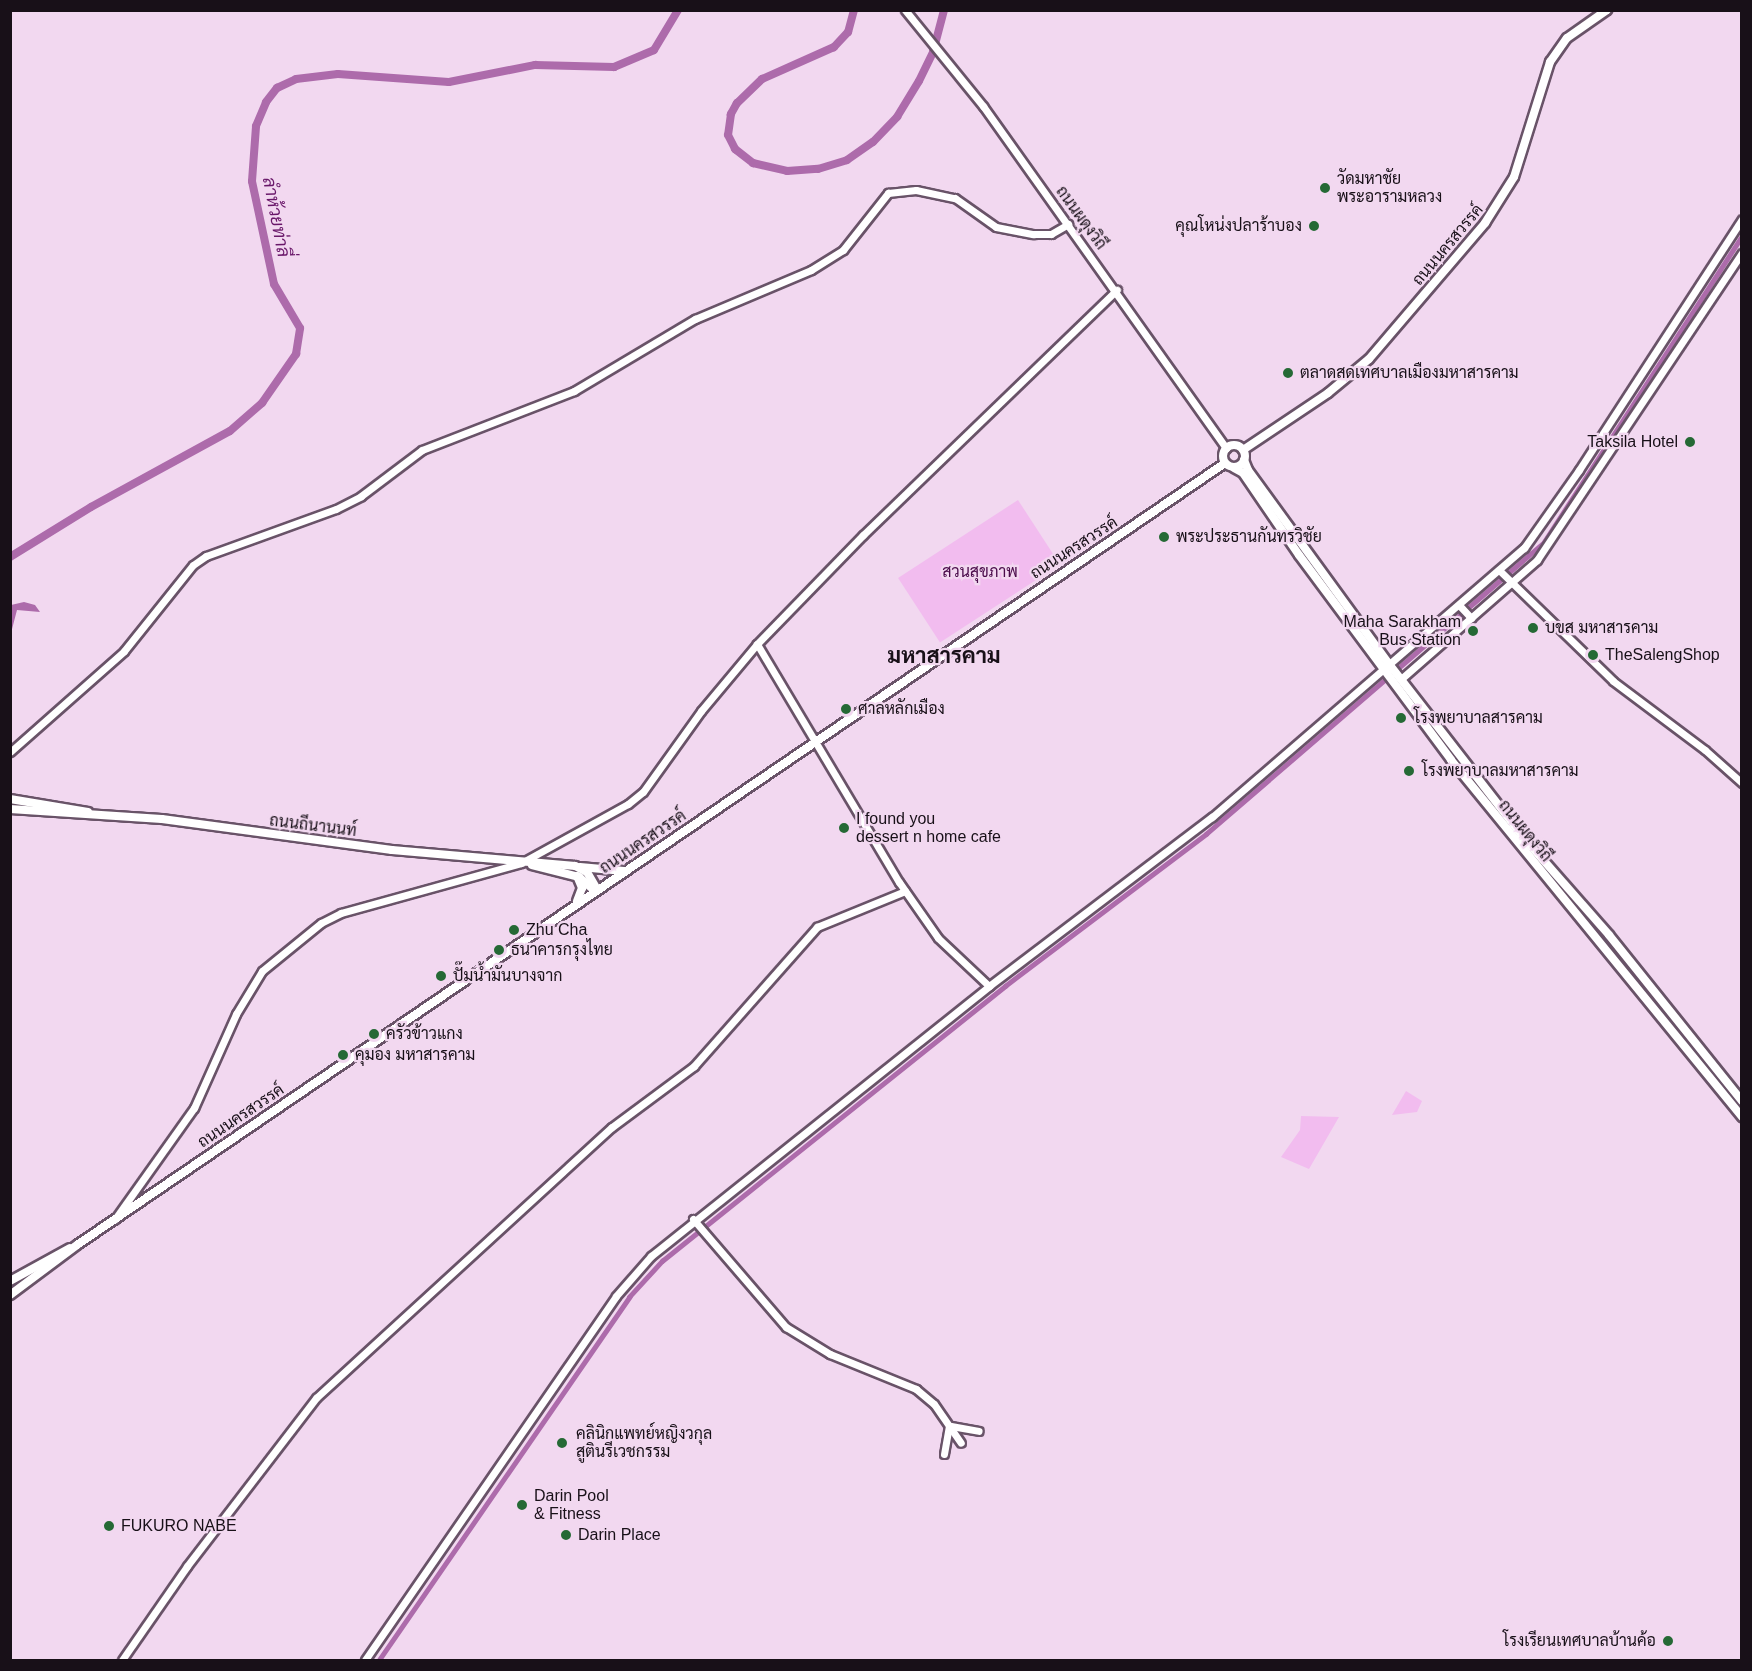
<!DOCTYPE html>
<meta charset="utf-8">
<style>
body{margin:0}
#map{position:relative;width:1752px;height:1671px;overflow:hidden;background:#f2d8f0;font-family:Arial,Sarabun,sans-serif}
div>[style]{position:absolute}
.green>*{inset:0;background:#f2bcef;transform-origin:0 0}
.water>*{inset:0;background:#ad6bab}
.canal>*{height:4.5px;margin:-2.25px;padding:0 2.25px;transform-origin:2.25px;border-radius:2.25px;background:#ad6bab}
.river>*{height:8px;margin:-4px;padding:0 4px;transform-origin:4px;border-radius:4px;background:#ad6bab}
.roads{filter:drop-shadow(2px 0 #695368) drop-shadow(-2px 0 #695368) drop-shadow(0 2px #695368) drop-shadow(0 -2px #695368)}
.secondary>*{height:7px;margin:-3.5px;padding:0 3.5px;transform-origin:3.5px;border-radius:3.5px;background:#fff}
.primary>*{height:8px;margin:-4px;padding:0 4px;transform-origin:4px;border-radius:4px;background:#fff}
.primary>.ring{margin:-4px;padding:0;box-sizing:content-box;background:none;border:8px solid #fff;border-radius:50%}
.dots>*{width:16px;height:16px;translate:-50% -50%;box-sizing:border-box;border:3px solid #f2d8f0;border-radius:50%}
span{translate:-50% -50%;white-space:nowrap;text-align:center;line-height:1.15;-webkit-text-stroke:4.5px #f2d8f0;paint-order:stroke}
.poi-label{font-size:16px;color:#181018}
.left{translate:0 -50%;text-align:left}
.right{translate:-100% -50%;text-align:right}
.street-label{font-size:16px;color:#181018}
.park-label{font-size:16px;color:#4b0c4b}
.water-label{font-size:18px;color:#691769;font-style:italic}
.district-label{font-size:22px;color:#181018;font-weight:700}
.frame{position:absolute;inset:0;border:12px solid #181018;pointer-events:none}
</style>
<div id="map">
<div class="green">
<div style="left:1018px;top:500px;width:77px;height:143px;rotate:57deg"></div>
<div style="clip-path:polygon(1406px 1091px,1422px 1101px,1417px 1112px,1392px 1115px)"></div>
<div style="clip-path:polygon(1301px 1116px,1339px 1117px,1309px 1169px,1281px 1157px,1300px 1130px)"></div>
</div>
<div class="water">
<div style="clip-path:polygon(24px 602px,35px 605px,40px 612px,17px 610px,11px 633px,11px 605px)"></div>
</div>
<div class="canal">
<div style="left:379px;top:1660px;width:441px;rotate:-55.4deg"></div>
<div style="left:629px;top:1297px;width:49px;rotate:-47.5deg"></div>
<div style="left:662px;top:1261px;width:440px;rotate:-38.7deg"></div>
<div style="left:1005px;top:986px;width:252px;rotate:-37.1deg"></div>
<div style="left:1206px;top:834px;width:447px;rotate:-40.8deg"></div>
<div style="left:1544px;top:542px;width:364px;rotate:-57.1deg"></div>
</div>
<div class="river">
<div style="left:854px;top:10px;width:23px;rotate:105deg"></div>
<div style="left:848px;top:32px;width:21px;rotate:133deg"></div>
<div style="left:834px;top:47px;width:79px;rotate:156deg"></div>
<div style="left:762px;top:79px;width:35px;rotate:136deg"></div>
<div style="left:737px;top:103px;width:13px;rotate:119deg"></div>
<div style="left:731px;top:114px;width:21px;rotate:98deg"></div>
<div style="left:728px;top:135px;width:16px;rotate:63deg"></div>
<div style="left:735px;top:149px;width:23px;rotate:38deg"></div>
<div style="left:753px;top:163px;width:35px;rotate:13deg"></div>
<div style="left:787px;top:171px;width:31px;rotate:-4deg"></div>
<div style="left:818px;top:169px;width:30px;rotate:-17deg"></div>
<div style="left:847px;top:160px;width:32px;rotate:-35deg"></div>
<div style="left:873px;top:142px;width:35px;rotate:-46deg"></div>
<div style="left:897px;top:117px;width:42px;rotate:-58.6deg"></div>
<div style="left:919px;top:81px;width:32px;rotate:-64deg"></div>
<div style="left:933px;top:52px;width:43px;rotate:-75.3deg"></div>
<div style="left:10px;top:557px;width:95px;rotate:-31.7deg"></div>
<div style="left:91px;top:507px;width:158px;rotate:-28.7deg"></div>
<div style="left:230px;top:431px;width:43px;rotate:-41.2deg"></div>
<div style="left:262px;top:403px;width:60px;rotate:-55.2deg"></div>
<div style="left:296px;top:354px;width:26px;rotate:-81deg"></div>
<div style="left:300px;top:328px;width:51px;rotate:-120.6deg"></div>
<div style="left:274px;top:284px;width:105px;rotate:-102.1deg"></div>
<div style="left:252px;top:181px;width:55px;rotate:-85.8deg"></div>
<div style="left:256px;top:126px;width:26px;rotate:-67deg"></div>
<div style="left:266px;top:102px;width:18px;rotate:-52deg"></div>
<div style="left:277px;top:88px;width:21px;rotate:-25deg"></div>
<div style="left:296px;top:79px;width:42px;rotate:-6.8deg"></div>
<div style="left:338px;top:74px;width:111px;rotate:4.1deg"></div>
<div style="left:449px;top:82px;width:88px;rotate:-11.2deg"></div>
<div style="left:535px;top:65px;width:79px;rotate:1.5deg"></div>
<div style="left:614px;top:67px;width:43px;rotate:-23deg"></div>
<div style="left:654px;top:50px;width:47px;rotate:-59deg"></div>
</div>
<div class="roads">
<div class="secondary">
<div style="left:905px;top:10px;width:124px;rotate:50.9deg"></div>
<div style="left:983px;top:106px;width:420px;rotate:54.6deg"></div>
<div style="left:1499px;top:570px;width:159px;rotate:44.2deg"></div>
<div style="left:1613px;top:681px;width:115px;rotate:36.9deg"></div>
<div style="left:1705px;top:750px;width:50px;rotate:41.7deg"></div>
<div style="left:1459px;top:605px;width:18px;rotate:47deg"></div>
<div style="left:757px;top:644px;width:277px;rotate:59.2deg"></div>
<div style="left:899px;top:882px;width:68px;rotate:55.1deg"></div>
<div style="left:938px;top:938px;width:70px;rotate:43.3deg"></div>
<div style="left:1401px;top:679px;width:181px;rotate:-41.2deg"></div>
<div style="left:1537px;top:560px;width:369px;rotate:-56.3deg"></div>
<div style="left:10px;top:752px;width:152px;rotate:-41.5deg"></div>
<div style="left:124px;top:651px;width:110px;rotate:-51.3deg"></div>
<div style="left:193px;top:565px;width:16px;rotate:-35deg"></div>
<div style="left:206px;top:556px;width:138px;rotate:-19.9deg"></div>
<div style="left:336px;top:509px;width:28px;rotate:-27deg"></div>
<div style="left:361px;top:496px;width:76px;rotate:-37deg"></div>
<div style="left:422px;top:450px;width:163px;rotate:-21.2deg"></div>
<div style="left:574px;top:391px;width:141px;rotate:-30.8deg"></div>
<div style="left:695px;top:319px;width:126px;rotate:-22.9deg"></div>
<div style="left:811px;top:270px;width:38px;rotate:-32deg"></div>
<div style="left:843px;top:250px;width:73px;rotate:-51.7deg"></div>
<div style="left:888px;top:193px;width:28px;rotate:-6deg"></div>
<div style="left:916px;top:190px;width:40px;rotate:12deg"></div>
<div style="left:955px;top:198px;width:50px;rotate:35.3deg"></div>
<div style="left:996px;top:227px;width:38px;rotate:11deg"></div>
<div style="left:1033px;top:234px;width:18px"></div>
<div style="left:1051px;top:234px;width:20px;rotate:-30deg"></div>
<div style="left:115px;top:1219px;width:136px;rotate:-54.6deg"></div>
<div style="left:194px;top:1108px;width:103px;rotate:-65.9deg"></div>
<div style="left:236px;top:1014px;width:50px;rotate:-58.8deg"></div>
<div style="left:262px;top:971px;width:76px;rotate:-39.1deg"></div>
<div style="left:321px;top:923px;width:22px;rotate:-27deg"></div>
<div style="left:341px;top:913px;width:187px;rotate:-15.5deg"></div>
<div style="left:521px;top:863px;width:122px;rotate:-28.9deg"></div>
<div style="left:628px;top:804px;width:19px;rotate:-39deg"></div>
<div style="left:643px;top:792px;width:100px;rotate:-54.4deg"></div>
<div style="left:701px;top:711px;width:87px;rotate:-50.1deg"></div>
<div style="left:757px;top:644px;width:152px;rotate:-45.8deg"></div>
<div style="left:863px;top:535px;width:353px;rotate:-44deg"></div>
<div style="left:693px;top:1219px;width:143px;rotate:49.3deg"></div>
<div style="left:786px;top:1327px;width:52px;rotate:31.5deg"></div>
<div style="left:830px;top:1354px;width:93px;rotate:22.1deg"></div>
<div style="left:916px;top:1389px;width:23px;rotate:40deg"></div>
<div style="left:934px;top:1404px;width:47px;rotate:55.3deg"></div>
<div style="left:951px;top:1426px;width:28px;rotate:10deg"></div>
<div style="left:944px;top:1454px;width:27px;rotate:-80deg"></div>
<div style="left:122px;top:1660px;width:114px;rotate:-55.3deg"></div>
<div style="left:187px;top:1566px;width:212px;rotate:-52.5deg"></div>
<div style="left:316px;top:1398px;width:401px;rotate:-42.5deg"></div>
<div style="left:612px;top:1127px;width:102px;rotate:-36.6deg"></div>
<div style="left:694px;top:1066px;width:186px;rotate:-48.5deg"></div>
<div style="left:817px;top:927px;width:95px;rotate:-22.2deg"></div>
<div style="left:365px;top:1660px;width:442px;rotate:-55.4deg"></div>
<div style="left:616px;top:1296px;width:53px;rotate:-48.8deg"></div>
<div style="left:651px;top:1256px;width:433px;rotate:-38.6deg"></div>
<div style="left:989px;top:986px;width:280px;rotate:-37.2deg"></div>
<div style="left:1212px;top:817px;width:412px;rotate:-40.8deg"></div>
<div style="left:1524px;top:548px;width:95px;rotate:-54.8deg"></div>
<div style="left:1579px;top:470px;width:299px;rotate:-57deg"></div>
</div>
<div class="primary">
<div class="ring" style="left:1223px;top:445px;width:14px;height:14px"></div>
<div style="left:1243px;top:450px;width:102px;rotate:-33.8deg"></div>
<div style="left:1328px;top:393px;width:53px;rotate:-39.7deg"></div>
<div style="left:1369px;top:359px;width:179px;rotate:-49.5deg"></div>
<div style="left:1485px;top:223px;width:54px;rotate:-57.8deg"></div>
<div style="left:1514px;top:177px;width:121px;rotate:-72.6deg"></div>
<div style="left:1550px;top:62px;width:29px;rotate:-55deg"></div>
<div style="left:1567px;top:38px;width:49px;rotate:-35deg"></div>
<div style="left:1244px;top:460px;width:11px;rotate:68deg"></div>
<div style="left:1248px;top:470px;width:240px;rotate:54deg"></div>
<div style="left:1389px;top:664px;width:219px;rotate:52.2deg"></div>
<div style="left:1523px;top:837px;width:130px;rotate:48.7deg"></div>
<div style="left:1609px;top:935px;width:213px;rotate:51.3deg"></div>
<div style="left:1234px;top:468px;width:10px;rotate:29deg"></div>
<div style="left:1243px;top:473px;width:99px;rotate:55.7deg"></div>
<div style="left:1299px;top:555px;width:255px;rotate:53.4deg"></div>
<div style="left:1451px;top:760px;width:461px;rotate:50.8deg"></div>
<div style="left:10px;top:799px;width:79px;rotate:9.5deg"></div>
<div style="left:10px;top:809px;width:152px;rotate:3.8deg"></div>
<div style="left:162px;top:819px;width:232px;rotate:7.7deg"></div>
<div style="left:392px;top:850px;width:184px;rotate:5deg"></div>
<div style="left:575px;top:866px;width:13px;rotate:27deg"></div>
<div style="left:587px;top:872px;width:20px;rotate:60deg"></div>
<div style="left:532px;top:865px;width:49px;rotate:14.3deg"></div>
<div style="left:579px;top:877px;width:20px;rotate:41deg"></div>
<div style="left:580px;top:867px;width:44px;rotate:5.2deg"></div>
<div style="left:577px;top:876px;width:13px;rotate:67deg"></div>
<div style="left:582px;top:888px;width:14px;rotate:111deg"></div>
<div style="left:10px;top:1281px;width:68px;rotate:-28.8deg"></div>
<div style="left:10px;top:1295px;width:84px;rotate:-36.7deg"></div>
<div style="left:77px;top:1245px;width:1389px;rotate:-34.26deg"></div>
</div>
</div>
<div class="dots">
<div style="left:1325px;top:188px;background:#256935"></div>
<div style="left:1314px;top:226px;background:#256935"></div>
<div style="left:1288px;top:373px;background:#256935"></div>
<div style="left:1690px;top:442px;background:#256935"></div>
<div style="left:1164px;top:537px;background:#256935"></div>
<div style="left:1533px;top:628px;background:#256935"></div>
<div style="left:1473px;top:631px;background:#256935"></div>
<div style="left:1593px;top:655px;background:#256935"></div>
<div style="left:846px;top:709px;background:#256935"></div>
<div style="left:1401px;top:718px;background:#256935"></div>
<div style="left:1409px;top:771px;background:#256935"></div>
<div style="left:844px;top:828px;background:#256935"></div>
<div style="left:514px;top:930px;background:#256935"></div>
<div style="left:499px;top:950px;background:#256935"></div>
<div style="left:441px;top:976px;background:#256935"></div>
<div style="left:374px;top:1034px;background:#256935"></div>
<div style="left:343px;top:1055px;background:#256935"></div>
<div style="left:562px;top:1443px;background:#256935"></div>
<div style="left:522px;top:1505px;background:#256935"></div>
<div style="left:109px;top:1526px;background:#256935"></div>
<div style="left:566px;top:1535px;background:#256935"></div>
<div style="left:1668px;top:1641px;background:#256935"></div>
</div>
<div class="poi-label">
<span class="left" style="left:1337px;top:188px">วัดมหาชัย<br>พระอารามหลวง</span>
<span class="right" style="left:1302px;top:226px">คุณโหน่งปลาร้าบอง</span>
<span class="left" style="left:1300px;top:373px">ตลาดสดเทศบาลเมืองมหาสารคาม</span>
<span class="right" style="left:1678px;top:442px">Taksila Hotel</span>
<span class="left" style="left:1176px;top:537px">พระประธานกันทรวิชัย</span>
<span class="right" style="left:1461px;top:631px">Maha Sarakham<br>Bus Station</span>
<span class="left" style="left:1545px;top:628px">บขส มหาสารคาม</span>
<span class="left" style="left:1605px;top:655px">TheSalengShop</span>
<span class="left" style="left:858px;top:709px">ศาลหลักเมือง</span>
<span class="left" style="left:1414px;top:718px">โรงพยาบาลสารคาม</span>
<span class="left" style="left:1422px;top:771px">โรงพยาบาลมหาสารคาม</span>
<span class="left" style="left:856px;top:828px">I found you<br>dessert n home cafe</span>
<span class="left" style="left:526px;top:930px">Zhu Cha</span>
<span class="left" style="left:511px;top:950px">ธนาคารกรุงไทย</span>
<span class="left" style="left:453px;top:976px">ปั๊มน้ำมันบางจาก</span>
<span class="left" style="left:386px;top:1034px">ครัวข้าวแกง</span>
<span class="left" style="left:355px;top:1055px">คุมอง มหาสารคาม</span>
<span class="left" style="left:576px;top:1443px">คลินิกแพทย์หญิงวกุล<br>สูตินรีเวชกรรม</span>
<span class="left" style="left:534px;top:1505px">Darin Pool<br>&amp; Fitness</span>
<span class="left" style="left:121px;top:1526px">FUKURO NABE</span>
<span class="left" style="left:578px;top:1535px">Darin Place</span>
<span class="right" style="left:1656px;top:1641px">โรงเรียนเทศบาลบ้านค้อ</span>
</div>
<div class="street-label">
<span style="left:1081px;top:218px;rotate:54deg">ถนนผดุงวิถี</span>
<span style="left:1448px;top:245px;rotate:-50deg">ถนนนครสวรรค์</span>
<span style="left:1074px;top:548px;rotate:-33deg">ถนนนครสวรรค์</span>
<span style="left:313px;top:826px;rotate:7deg">ถนนถีนานนท์</span>
<span style="left:1525px;top:831px;rotate:51deg">ถนนผดุงวิถี</span>
<span style="left:643px;top:842px;rotate:-34deg">ถนนนครสวรรค์</span>
<span style="left:241px;top:1116px;rotate:-34deg">ถนนนครสวรรค์</span>
</div>
<div class="park-label">
<span style="left:980px;top:572px">สวนสุขภาพ</span>
</div>
<div class="water-label">
<span style="left:276px;top:217px;rotate:79deg">ลำห้วยท่าลี่</span>
</div>
<div class="district-label">
<span style="left:944px;top:656px">มหาสารคาม</span>
</div>
<div class="frame"></div>
</div>
